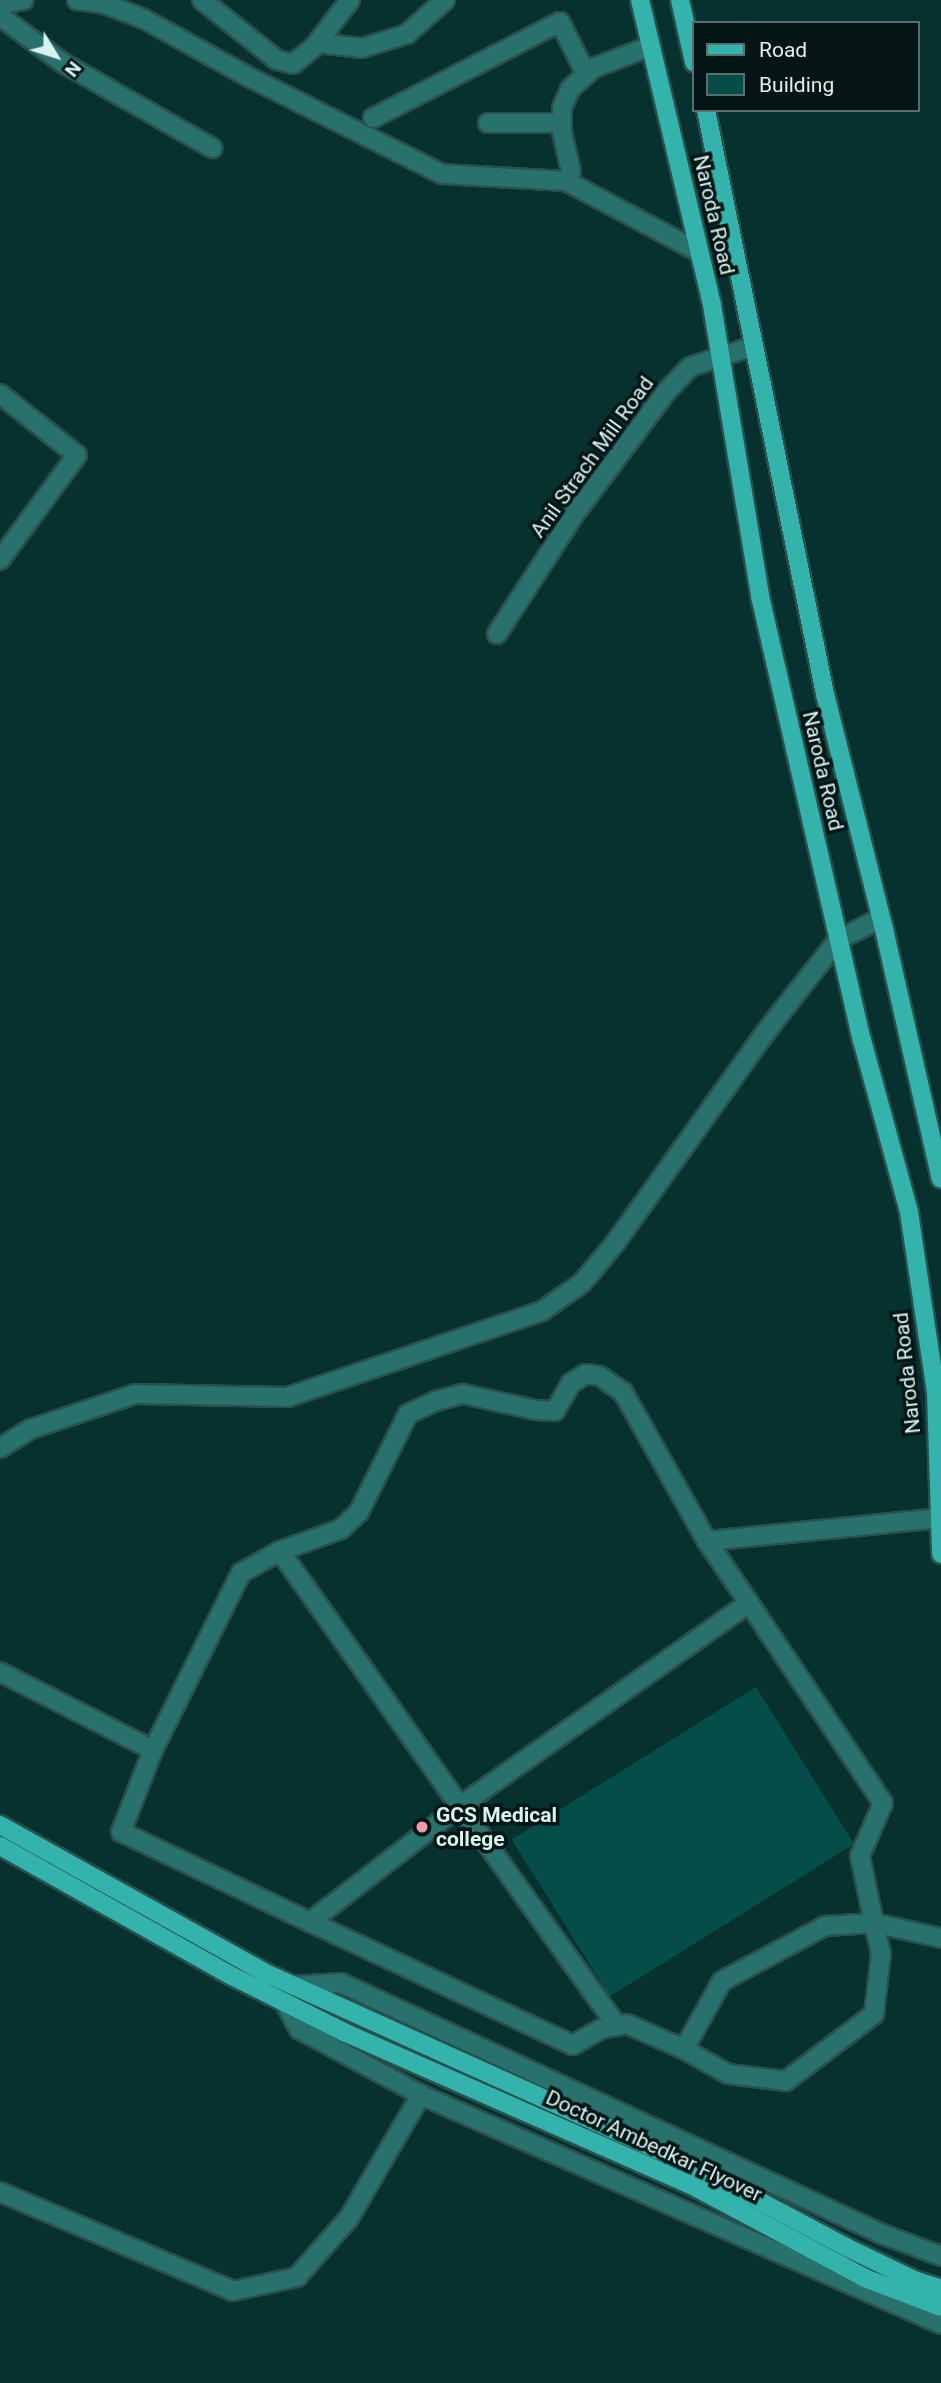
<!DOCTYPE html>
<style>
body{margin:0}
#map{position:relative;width:941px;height:2383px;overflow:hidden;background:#07312f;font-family:Roboto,sans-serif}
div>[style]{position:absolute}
.building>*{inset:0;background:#054d49;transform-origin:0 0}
.roads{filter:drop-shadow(2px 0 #29504e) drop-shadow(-2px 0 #29504e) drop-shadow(0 2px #29504e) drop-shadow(0 -2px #29504e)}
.minor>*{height:18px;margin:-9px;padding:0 9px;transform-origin:9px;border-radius:9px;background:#28716d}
.major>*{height:18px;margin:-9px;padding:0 9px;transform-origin:9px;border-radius:9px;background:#33b3ac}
.dots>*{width:19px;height:19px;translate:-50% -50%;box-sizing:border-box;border:4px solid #031615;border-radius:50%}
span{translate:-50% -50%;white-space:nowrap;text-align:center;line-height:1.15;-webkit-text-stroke:7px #031615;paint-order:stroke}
.street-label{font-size:21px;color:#d9f3f0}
.poi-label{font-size:21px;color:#d9f3f0;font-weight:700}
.left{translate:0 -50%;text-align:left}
.legend{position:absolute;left:692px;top:21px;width:228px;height:91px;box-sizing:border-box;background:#031615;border:2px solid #596e6d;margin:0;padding:9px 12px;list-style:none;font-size:21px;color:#d9f3f0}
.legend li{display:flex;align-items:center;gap:14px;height:35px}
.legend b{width:35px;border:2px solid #596e6d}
.north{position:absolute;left:21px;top:21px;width:70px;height:70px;-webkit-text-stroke:5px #031615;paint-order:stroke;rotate:128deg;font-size:19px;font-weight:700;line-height:28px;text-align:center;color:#d9f3f0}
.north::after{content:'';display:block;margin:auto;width:24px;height:32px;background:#d9f3f0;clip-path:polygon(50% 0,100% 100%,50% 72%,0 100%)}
</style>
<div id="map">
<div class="building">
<div style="left:756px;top:1687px;width:185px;height:288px;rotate:58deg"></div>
</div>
<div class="roads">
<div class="minor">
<div style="left:77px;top:0;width:28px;rotate:8deg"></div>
<div style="left:105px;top:4px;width:42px;rotate:21deg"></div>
<div style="left:144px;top:19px;width:118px;rotate:29deg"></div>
<div style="left:247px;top:76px;width:218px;rotate:26.7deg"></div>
<div style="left:442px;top:174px;width:124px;rotate:3.2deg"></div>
<div style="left:566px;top:181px;width:151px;rotate:28.1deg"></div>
<div style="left:202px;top:0;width:96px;rotate:38.7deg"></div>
<div style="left:277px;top:60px;width:16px;rotate:14deg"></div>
<div style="left:293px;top:64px;width:27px;rotate:-39deg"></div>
<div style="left:314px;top:47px;width:59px;rotate:-52.5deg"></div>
<div style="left:0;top:5px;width:24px;rotate:-12deg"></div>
<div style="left:0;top:16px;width:79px;rotate:36.7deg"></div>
<div style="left:63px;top:63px;width:172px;rotate:29.7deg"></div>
<div style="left:318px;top:43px;width:44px;rotate:6.5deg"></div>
<div style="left:362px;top:48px;width:47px;rotate:-17.3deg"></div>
<div style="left:407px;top:34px;width:51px;rotate:-41.8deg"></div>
<div style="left:373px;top:118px;width:210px;rotate:-27.2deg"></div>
<div style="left:560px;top:22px;width:58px;rotate:63.4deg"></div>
<div style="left:488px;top:123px;width:74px"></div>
<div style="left:571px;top:171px;width:40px;rotate:-103deg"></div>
<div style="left:562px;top:132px;width:24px;rotate:-90deg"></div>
<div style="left:562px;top:108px;width:21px;rotate:-67deg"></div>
<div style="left:570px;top:89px;width:31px;rotate:-42deg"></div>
<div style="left:593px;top:68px;width:62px;rotate:-20.8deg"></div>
<div style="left:0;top:394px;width:98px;rotate:38.4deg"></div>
<div style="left:77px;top:455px;width:130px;rotate:126.3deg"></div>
<div style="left:497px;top:634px;width:145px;rotate:-57.1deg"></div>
<div style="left:576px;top:512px;width:150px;rotate:-53.1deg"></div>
<div style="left:666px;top:392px;width:35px;rotate:-46deg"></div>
<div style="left:690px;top:367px;width:66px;rotate:-18.4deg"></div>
<div style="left:0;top:1448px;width:36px;rotate:-32deg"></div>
<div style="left:31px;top:1429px;width:110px;rotate:-18.6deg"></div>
<div style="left:135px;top:1394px;width:153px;rotate:1.1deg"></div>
<div style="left:288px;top:1397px;width:268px;rotate:-18.7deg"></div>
<div style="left:542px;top:1311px;width:49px;rotate:-35deg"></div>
<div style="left:582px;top:1283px;width:53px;rotate:-50.3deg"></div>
<div style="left:616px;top:1242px;width:257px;rotate:-54.5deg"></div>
<div style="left:765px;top:1033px;width:118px;rotate:-51.9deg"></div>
<div style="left:838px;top:940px;width:48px;rotate:-27.1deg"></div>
<div style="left:280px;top:1551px;width:312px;rotate:54.8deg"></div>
<div style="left:460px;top:1806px;width:190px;rotate:142.3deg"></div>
<div style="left:310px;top:1922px;width:209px;rotate:-154.5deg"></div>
<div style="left:121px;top:1832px;width:88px;rotate:-68.7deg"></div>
<div style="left:153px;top:1750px;width:198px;rotate:-63.6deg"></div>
<div style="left:241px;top:1573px;width:45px;rotate:-29.4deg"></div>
<div style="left:280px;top:1551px;width:65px;rotate:-19.8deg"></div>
<div style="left:341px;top:1529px;width:25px;rotate:-43deg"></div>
<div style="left:359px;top:1512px;width:110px;rotate:-63.4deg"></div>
<div style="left:408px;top:1414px;width:31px;rotate:-25deg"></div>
<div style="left:436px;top:1401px;width:28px;rotate:-15deg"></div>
<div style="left:463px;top:1394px;width:75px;rotate:12.4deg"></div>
<div style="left:536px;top:1410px;width:19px;rotate:3deg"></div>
<div style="left:555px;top:1411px;width:32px;rotate:-60deg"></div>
<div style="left:571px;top:1383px;width:17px;rotate:-31deg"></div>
<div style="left:586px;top:1374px;width:14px;rotate:8deg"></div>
<div style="left:600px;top:1376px;width:28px;rotate:35deg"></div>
<div style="left:623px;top:1392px;width:171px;rotate:60.6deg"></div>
<div style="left:707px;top:1541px;width:234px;rotate:-5.6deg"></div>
<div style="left:749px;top:1603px;width:241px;rotate:56.2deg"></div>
<div style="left:883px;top:1803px;width:58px;rotate:113.5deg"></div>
<div style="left:860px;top:1856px;width:68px;rotate:78.2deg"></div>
<div style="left:874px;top:1923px;width:31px;rotate:77deg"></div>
<div style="left:881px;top:1953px;width:61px;rotate:96.5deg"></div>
<div style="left:874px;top:2014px;width:111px;rotate:142.7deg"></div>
<div style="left:786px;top:2081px;width:58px;rotate:-173.1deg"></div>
<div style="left:728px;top:2074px;width:51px;rotate:-150.4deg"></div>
<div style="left:684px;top:2049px;width:78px;rotate:-60.8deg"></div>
<div style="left:722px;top:1981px;width:117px;rotate:-28.1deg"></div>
<div style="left:825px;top:1926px;width:49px;rotate:-3.5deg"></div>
<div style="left:874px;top:1923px;width:69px;rotate:12.6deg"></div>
<div style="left:0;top:1672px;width:172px;rotate:27deg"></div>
<div style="left:310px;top:1922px;width:290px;rotate:25.1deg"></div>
<div style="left:573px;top:2045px;width:32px;rotate:-30deg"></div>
<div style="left:601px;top:2029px;width:26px;rotate:-11deg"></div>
<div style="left:627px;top:2024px;width:62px;rotate:23.7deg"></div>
<div style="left:293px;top:1986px;width:48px;rotate:-3.6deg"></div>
<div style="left:341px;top:1983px;width:596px;rotate:24.89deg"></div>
<div style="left:882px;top:2234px;width:63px;rotate:20.4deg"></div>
<div style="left:285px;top:2003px;width:30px;rotate:62deg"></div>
<div style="left:299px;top:2029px;width:139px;rotate:28.4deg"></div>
<div style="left:421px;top:2095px;width:568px;rotate:23.77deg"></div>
<div style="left:617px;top:2026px;width:270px;rotate:-125.5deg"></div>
<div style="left:460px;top:1806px;width:353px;rotate:-35.1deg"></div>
<div style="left:749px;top:1603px;width:75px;rotate:-124.1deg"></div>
<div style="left:0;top:2192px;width:253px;rotate:23deg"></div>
<div style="left:233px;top:2291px;width:66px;rotate:-12.3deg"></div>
<div style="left:297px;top:2277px;width:79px;rotate:-48.6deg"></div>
<div style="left:349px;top:2218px;width:143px;rotate:-59.7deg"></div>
</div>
<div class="major">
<div style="left:640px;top:0;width:313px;rotate:76.7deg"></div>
<div style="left:712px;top:305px;width:295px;rotate:80.6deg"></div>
<div style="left:760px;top:596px;width:456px;rotate:77.1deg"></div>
<div style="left:862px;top:1040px;width:178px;rotate:74.7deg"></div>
<div style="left:909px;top:1212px;width:182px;rotate:81.5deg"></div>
<div style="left:936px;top:1392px;width:162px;rotate:88.2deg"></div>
<div style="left:680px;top:0;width:64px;rotate:77.3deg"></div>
<div style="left:706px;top:110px;width:596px;rotate:78.48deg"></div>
<div style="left:825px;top:694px;width:242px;rotate:75.9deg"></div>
<div style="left:884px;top:929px;width:256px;rotate:77.2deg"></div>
<div style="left:0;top:1825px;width:309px;rotate:29.1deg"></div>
<div style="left:270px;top:1975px;width:469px;rotate:24.3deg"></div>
<div style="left:697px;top:2168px;width:169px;rotate:27.9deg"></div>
<div style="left:846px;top:2247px;width:76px;rotate:25.9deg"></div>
<div style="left:914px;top:2280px;width:28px;rotate:18deg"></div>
<div style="left:0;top:1846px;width:266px;rotate:29.3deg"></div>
<div style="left:232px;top:1976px;width:127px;rotate:26.6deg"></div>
<div style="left:346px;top:2033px;width:379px;rotate:23.8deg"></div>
<div style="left:693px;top:2186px;width:195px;rotate:28.1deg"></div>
<div style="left:865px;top:2278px;width:81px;rotate:20.9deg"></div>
</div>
</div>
<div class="dots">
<div style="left:422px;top:1827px;background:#f39aa9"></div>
</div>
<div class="street-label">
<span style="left:714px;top:215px;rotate:77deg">Naroda Road</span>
<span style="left:592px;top:457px;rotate:-54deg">Anil Strach Mill Road</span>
<span style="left:823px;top:771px;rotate:77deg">Naroda Road</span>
<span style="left:907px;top:1373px;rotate:-96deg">Naroda Road</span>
<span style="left:654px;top:2146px;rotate:25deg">Doctor Ambedkar Flyover</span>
</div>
<div class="poi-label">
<span class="left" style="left:436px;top:1827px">GCS Medical<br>college</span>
</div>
<ul class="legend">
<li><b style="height:9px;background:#33b3ac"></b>Road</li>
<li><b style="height:19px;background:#054d49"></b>Building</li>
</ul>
<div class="north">N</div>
</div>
